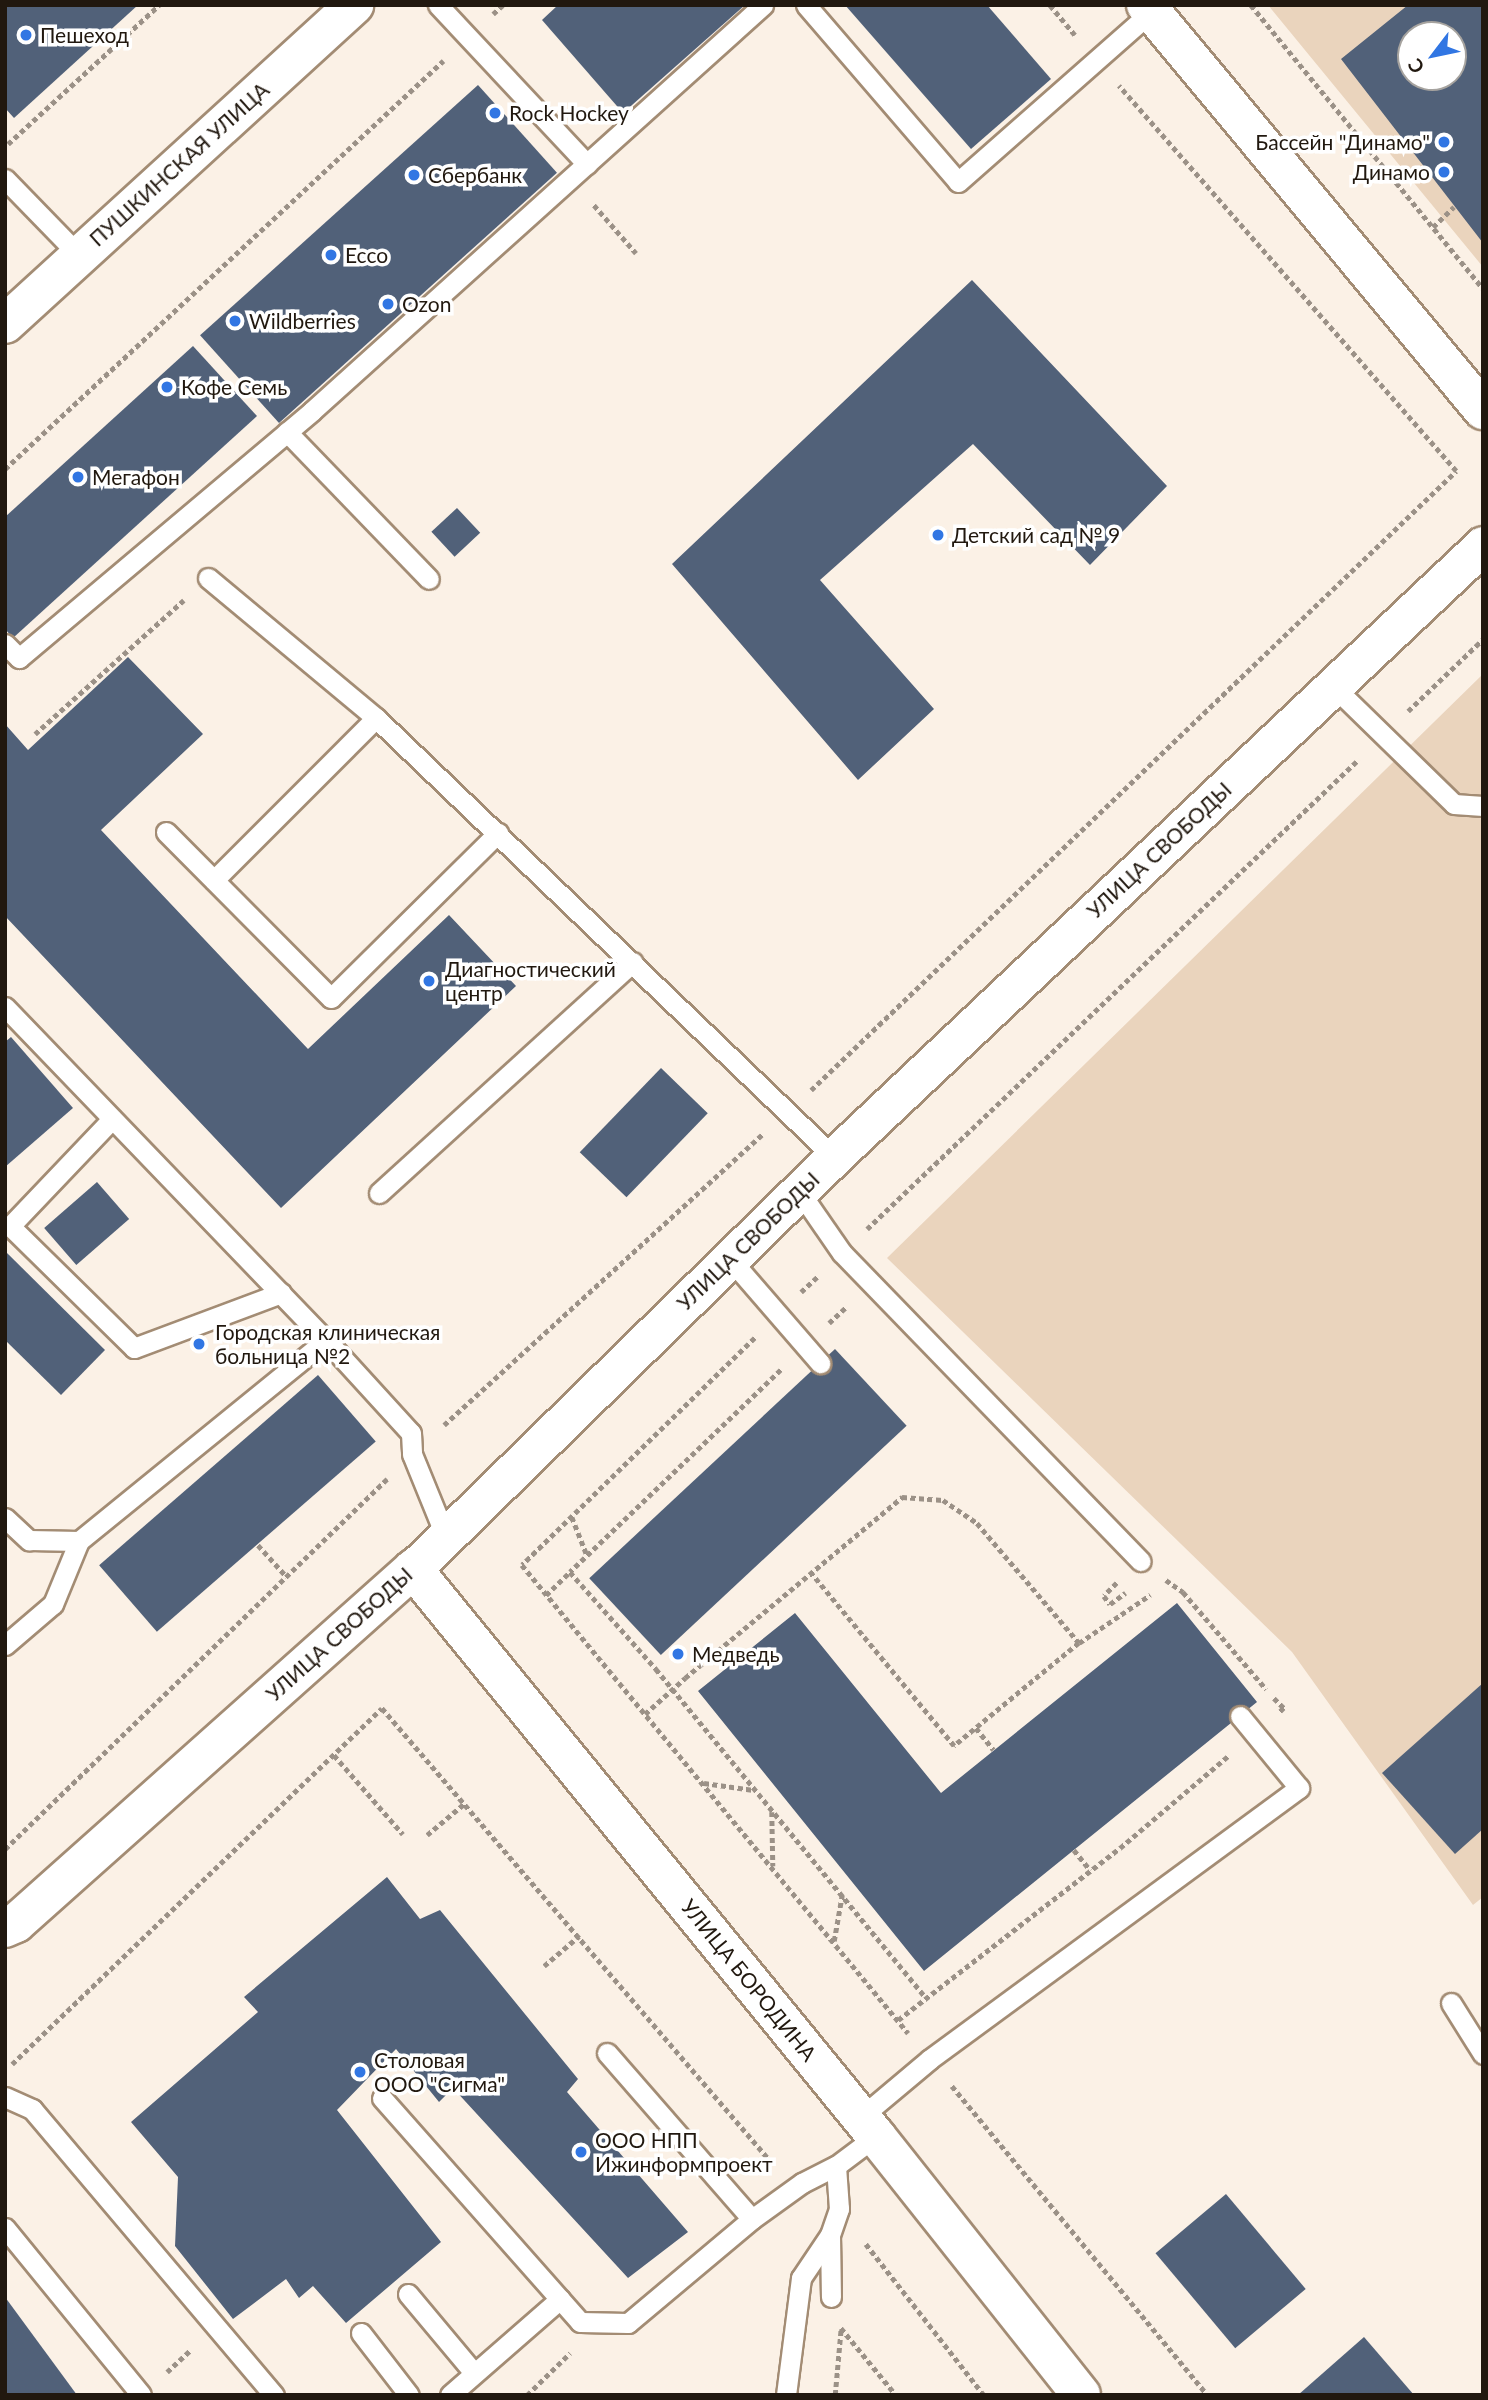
<!DOCTYPE html>
<meta charset="utf-8">
<style>
body{margin:0}
#map{position:relative;width:1488px;height:2400px;overflow:hidden;background:#fbf1e6;font-family:Lato,sans-serif}
div>[style]{position:absolute}
.green>*{inset:0;background:#ead4bd}
.building>*{inset:0;background:#516179;transform-origin:0 0}
.path>*{height:4.5px;margin-top:-2.25px;transform-origin:0;background:repeating-linear-gradient(90deg,#9b9187 0 5px,transparent 0 8.5px)}
.roads{filter:drop-shadow(2px 0 #a38c74) drop-shadow(-2px 0 #a38c74) drop-shadow(0 2px #a38c74) drop-shadow(0 -2px #a38c74)}
.lane>*{height:19px;margin:-9.5px;padding:0 9.5px;transform-origin:9.5px;border-radius:9.5px;background:#fff}
.street>*{height:37px;margin:-18.5px;padding:0 18.5px;transform-origin:18.5px;border-radius:18.5px;background:#fff}
.secondary>*{height:38px;margin:-19px;padding:0 19px;transform-origin:19px;border-radius:19px;background:#fff}
.primary>*{height:38px;margin:-19px;padding:0 19px;transform-origin:19px;border-radius:19px;background:#fff}
.dots>*{width:19px;height:19px;translate:-50% -50%;box-sizing:border-box;border:4px solid #fff;border-radius:50%}
span{translate:-50% -50%;white-space:nowrap;text-align:center;line-height:1.15;-webkit-text-stroke:7px #fff;paint-order:stroke}
.poi-label{font-size:21px;color:#21180f}
.left{translate:0 -50%;text-align:left}
.right{translate:-100% -50%;text-align:right}
.street-label{font-size:21px;color:#21180f}
.frame{position:absolute;inset:0;border:7px solid #21180f;pointer-events:none}
.north{position:absolute;left:1397px;top:21px;width:70px;height:70px;box-sizing:border-box;background:#fff;border:2px solid #a6a39f;border-radius:50%;rotate:238deg;font-size:19px;font-weight:700;line-height:28px;text-align:center;color:#21180f}
.north::after{content:'';display:block;margin:auto;width:24px;height:32px;background:#3176e3;clip-path:polygon(50% 0,100% 100%,50% 72%,0 100%)}
</style>
<div id="map">
<div class="green">
<div style="clip-path:polygon(evenodd,1268px 5px,1483px 5px,1483px 267px,1268px 5px,1411px 35px,1453px 35px,1453px 77px,1411px 77px,1411px 35px)"></div>
<div style="clip-path:polygon(1483px 674px,1483px 1897px,1473px 1905px,1292px 1652px,887px 1258px)"></div>
</div>
<div class="building">
<div style="clip-path:polygon(5px 5px,138px 5px,14px 118px,5px 108px)"></div>
<div style="clip-path:polygon(558px 5px,745px 5px,623px 113px,542px 20px)"></div>
<div style="clip-path:polygon(845px 5px,987px 5px,1051px 79px,971px 149px)"></div>
<div style="clip-path:polygon(evenodd,1408px 5px,1483px 5px,1483px 243px,1341px 59px,1408px 5px,1411px 35px,1453px 35px,1453px 77px,1411px 77px,1411px 35px)"></div>
<div style="left:478px;top:85px;width:118px;height:374px;rotate:48deg"></div>
<div style="clip-path:polygon(972px 280px,1167px 486px,1090px 565px,973px 444px,820px 580px,934px 709px,858px 780px,672px 564px)"></div>
<div style="clip-path:polygon(193px 346px,257px 416px,13px 638px,5px 629px,5px 517px)"></div>
<div style="left:457px;top:508px;width:34px;height:35px;rotate:47deg"></div>
<div style="clip-path:polygon(128px 657px,203px 734px,101px 830px,308px 1049px,449px 915px,516px 986px,281px 1208px,5px 916px,5px 724px,28px 750px)"></div>
<div style="clip-path:polygon(11px 1037px,73px 1108px,5px 1167px,5px 1042px)"></div>
<div style="left:661px;top:1068px;width:65px;height:117px;rotate:44deg"></div>
<div style="left:97px;top:1182px;width:49px;height:70px;rotate:49deg"></div>
<div style="clip-path:polygon(5px 1251px,105px 1350px,61px 1395px,5px 1340px)"></div>
<div style="left:835px;top:1349px;width:105px;height:336px;rotate:47deg"></div>
<div style="left:318px;top:1375px;width:88px;height:290px;rotate:49deg"></div>
<div style="clip-path:polygon(1177px 1603px,1257px 1702px,924px 1971px,698px 1691px,795px 1613px,941px 1793px)"></div>
<div style="clip-path:polygon(1483px 1683px,1483px 1829px,1455px 1854px,1382px 1773px)"></div>
<div style="clip-path:polygon(387px 1877px,420px 1919px,440px 1910px,578px 2079px,567px 2092px,688px 2232px,628px 2278px,453px 2088px,439px 2102px,396px 2049px,337px 2110px,441px 2242px,346px 2323px,313px 2286px,299px 2298px,286px 2279px,233px 2319px,175px 2246px,178px 2177px,131px 2122px,258px 2012px,244px 1997px)"></div>
<div style="left:1226px;top:2194px;width:124px;height:92px;rotate:50deg"></div>
<div style="clip-path:polygon(5px 2297px,77px 2395px,5px 2395px)"></div>
<div style="clip-path:polygon(1364px 2337px,1414px 2395px,1298px 2395px)"></div>
</div>
<div class="path">
<div style="left:1050px;top:5px;width:39px;rotate:50deg"></div>
<div style="left:1251px;top:5px;width:366px;rotate:50.7deg"></div>
<div style="left:493px;top:14px;width:13px;rotate:-42deg"></div>
<div style="left:8px;top:144px;width:205px;rotate:-42.6deg"></div>
<div style="left:594px;top:205px;width:64px;rotate:48.8deg"></div>
<div style="left:1433px;top:227px;width:29px;rotate:-44deg"></div>
<div style="left:5px;top:469px;width:599px;rotate:-42.97deg"></div>
<div style="left:1408px;top:711px;width:104px;rotate:-43.8deg"></div>
<div style="left:35px;top:734px;width:200px;rotate:-42deg"></div>
<div style="left:811px;top:1090px;width:894px;rotate:-43.82deg"></div>
<div style="left:1456px;top:471px;width:512px;rotate:-131.2deg"></div>
<div style="left:867px;top:1229px;width:680px;rotate:-43.69deg"></div>
<div style="left:801px;top:1292px;width:23px;rotate:-43deg"></div>
<div style="left:829px;top:1323px;width:23px;rotate:-43deg"></div>
<div style="left:755px;top:1338px;width:325px;rotate:135.7deg"></div>
<div style="left:522px;top:1565px;width:607px;rotate:50.48deg"></div>
<div style="left:781px;top:1370px;width:292px;rotate:136.2deg"></div>
<div style="left:570px;top:1572px;width:130px;rotate:48.4deg"></div>
<div style="left:656px;top:1669px;width:424px;rotate:50.6deg"></div>
<div style="left:444px;top:1425px;width:432px;rotate:-42.4deg"></div>
<div style="left:572px;top:1517px;width:41px;rotate:68.5deg"></div>
<div style="left:258px;top:1545px;width:43px;rotate:47.8deg"></div>
<div style="left:1166px;top:1580px;width:21px;rotate:35deg"></div>
<div style="left:1183px;top:1592px;width:128px;rotate:49.4deg"></div>
<div style="left:1117px;top:1583px;width:18px;rotate:135deg"></div>
<div style="left:1104px;top:1596px;width:10px;rotate:53deg"></div>
<div style="left:1110px;top:1604px;width:19px;rotate:-36deg"></div>
<div style="left:546px;top:1595px;width:33px;rotate:-44deg"></div>
<div style="left:1079px;top:1643px;width:86px;rotate:-34.1deg"></div>
<div style="left:1274px;top:1698px;width:14px;rotate:45deg"></div>
<div style="left:1284px;top:1708px;width:6px;rotate:135deg"></div>
<div style="left:645px;top:1714px;width:54px;rotate:-42deg"></div>
<div style="left:685px;top:1678px;width:283px;rotate:-39.8deg"></div>
<div style="left:902px;top:1497px;width:41px;rotate:4.2deg"></div>
<div style="left:943px;top:1500px;width:41px;rotate:34.1deg"></div>
<div style="left:977px;top:1523px;width:157px;rotate:49.6deg"></div>
<div style="left:1079px;top:1643px;width:162px;rotate:140.5deg"></div>
<div style="left:954px;top:1746px;width:224px;rotate:-129.6deg"></div>
<div style="left:976px;top:1728px;width:28px;rotate:51deg"></div>
<div style="left:334px;top:1755px;width:105px;rotate:48.9deg"></div>
<div style="left:704px;top:1783px;width:50px;rotate:8deg"></div>
<div style="left:772px;top:1812px;width:54px;rotate:88.9deg"></div>
<div style="left:427px;top:1835px;width:50px;rotate:-40.1deg"></div>
<div style="left:5px;top:1849px;width:532px;rotate:-44.09deg"></div>
<div style="left:1074px;top:1850px;width:26px;rotate:51deg"></div>
<div style="left:834px;top:1941px;width:47px;rotate:-80.1deg"></div>
<div style="left:544px;top:1966px;width:46px;rotate:-40.6deg"></div>
<div style="left:898px;top:2020px;width:281px;rotate:-37.8deg"></div>
<div style="left:1120px;top:1848px;width:142px;rotate:-40.4deg"></div>
<div style="left:12px;top:2064px;width:513px;rotate:-43.9deg"></div>
<div style="left:382px;top:1708px;width:601px;rotate:49.39deg"></div>
<div style="left:952px;top:2086px;width:401px;rotate:50.4deg"></div>
<div style="left:866px;top:2244px;width:192px;rotate:52deg"></div>
<div style="left:167px;top:2372px;width:33px;rotate:-43deg"></div>
<div style="left:527px;top:2395px;width:60px;rotate:-44.3deg"></div>
<div style="left:835px;top:2395px;width:67px;rotate:-84.9deg"></div>
<div style="left:841px;top:2328px;width:87px;rotate:50.6deg"></div>
</div>
<div class="roads">
<div class="lane">
<div style="left:438px;top:5px;width:218px;rotate:46.9deg"></div>
<div style="left:806px;top:5px;width:233px;rotate:49.3deg"></div>
<div style="left:958px;top:182px;width:257px;rotate:-41.4deg"></div>
<div style="left:5px;top:179px;width:106px;rotate:45.8deg"></div>
<div style="left:287px;top:432px;width:204px;rotate:46deg"></div>
<div style="left:208px;top:578px;width:219px;rotate:39.8deg"></div>
<div style="left:376px;top:718px;width:634px;rotate:43.79deg"></div>
<div style="left:5px;top:644px;width:20px;rotate:45deg"></div>
<div style="left:19px;top:658px;width:383px;rotate:-40.1deg"></div>
<div style="left:312px;top:411px;width:607px;rotate:-41.99deg"></div>
<div style="left:1333px;top:686px;width:169px;rotate:44.3deg"></div>
<div style="left:1454px;top:804px;width:29px;rotate:4deg"></div>
<div style="left:166px;top:832px;width:234px;rotate:45.2deg"></div>
<div style="left:331px;top:998px;width:235px;rotate:-44.7deg"></div>
<div style="left:214px;top:880px;width:229px;rotate:-45deg"></div>
<div style="left:5px;top:1007px;width:463px;rotate:46.1deg"></div>
<div style="left:112px;top:1119px;width:148px;rotate:133.6deg"></div>
<div style="left:10px;top:1226px;width:174px;rotate:44.5deg"></div>
<div style="left:134px;top:1348px;width:157px;rotate:-20.5deg"></div>
<div style="left:799px;top:1191px;width:75px;rotate:55.3deg"></div>
<div style="left:842px;top:1253px;width:429px;rotate:45.9deg"></div>
<div style="left:379px;top:1193px;width:343px;rotate:-42.3deg"></div>
<div style="left:730px;top:1259px;width:138px;rotate:49.1deg"></div>
<div style="left:5px;top:1518px;width:33px;rotate:43deg"></div>
<div style="left:29px;top:1540px;width:50px;rotate:1.1deg"></div>
<div style="left:79px;top:1541px;width:318px;rotate:-39.1deg"></div>
<div style="left:326px;top:1340px;width:126px;rotate:47.6deg"></div>
<div style="left:411px;top:1433px;width:21px;rotate:87deg"></div>
<div style="left:412px;top:1454px;width:87px;rotate:67.8deg"></div>
<div style="left:5px;top:1645px;width:63px;rotate:-40.5deg"></div>
<div style="left:53px;top:1604px;width:68px;rotate:-67.6deg"></div>
<div style="left:1451px;top:2003px;width:60px;rotate:57.9deg"></div>
<div style="left:607px;top:2053px;width:220px;rotate:48.9deg"></div>
<div style="left:5px;top:2097px;width:30px;rotate:24deg"></div>
<div style="left:32px;top:2109px;width:375px;rotate:49.8deg"></div>
<div style="left:382px;top:2098px;width:299px;rotate:48.5deg"></div>
<div style="left:580px;top:2322px;width:48px;rotate:1.2deg"></div>
<div style="left:628px;top:2323px;width:162px;rotate:-40deg"></div>
<div style="left:752px;top:2219px;width:62px;rotate:-35.8deg"></div>
<div style="left:802px;top:2183px;width:38px;rotate:-27deg"></div>
<div style="left:836px;top:2166px;width:50px;rotate:-36.9deg"></div>
<div style="left:861px;top:2117px;width:90px;rotate:-40deg"></div>
<div style="left:930px;top:2059px;width:458px;rotate:-36.3deg"></div>
<div style="left:1299px;top:1788px;width:93px;rotate:-129.3deg"></div>
<div style="left:5px;top:2228px;width:215px;rotate:50.8deg"></div>
<div style="left:830px;top:2235px;width:62px;rotate:89.1deg"></div>
<div style="left:408px;top:2294px;width:103px;rotate:50.1deg"></div>
<div style="left:361px;top:2333px;width:78px;rotate:52.3deg"></div>
<div style="left:450px;top:2395px;width:146px;rotate:-41.1deg"></div>
<div style="left:786px;top:2395px;width:118px;rotate:-82.7deg"></div>
<div style="left:801px;top:2278px;width:52px;rotate:-56deg"></div>
<div style="left:830px;top:2235px;width:28px;rotate:-71deg"></div>
<div style="left:839px;top:2209px;width:43px;rotate:-94deg"></div>
</div>
<div class="street">
<div style="left:413px;top:1569px;width:589px;rotate:-44.38deg"></div>
<div style="left:834px;top:1157px;width:892px;rotate:-43.32deg"></div>
</div>
<div class="secondary">
<div style="left:1146px;top:5px;width:527px;rotate:50.24deg"></div>
<div style="left:5px;top:1928px;width:12px;rotate:-24deg"></div>
<div style="left:16px;top:1923px;width:532px;rotate:-41.72deg"></div>
<div style="left:413px;top:1569px;width:732px;rotate:50.77deg"></div>
<div style="left:876px;top:2136px;width:330px;rotate:51.6deg"></div>
</div>
<div class="primary">
<div style="left:5px;top:324px;width:473px;rotate:-42.4deg"></div>
</div>
</div>
<div class="dots">
<div style="left:26px;top:35px;background:#3176e3"></div>
<div style="left:495px;top:113px;background:#3176e3"></div>
<div style="left:1444px;top:142px;background:#3176e3"></div>
<div style="left:1444px;top:172px;background:#3176e3"></div>
<div style="left:414px;top:175px;background:#3176e3"></div>
<div style="left:331px;top:255px;background:#3176e3"></div>
<div style="left:388px;top:304px;background:#3176e3"></div>
<div style="left:235px;top:321px;background:#3176e3"></div>
<div style="left:167px;top:387px;background:#3176e3"></div>
<div style="left:78px;top:477px;background:#3176e3"></div>
<div style="left:938px;top:535px;background:#3176e3"></div>
<div style="left:429px;top:981px;background:#3176e3"></div>
<div style="left:199px;top:1344px;background:#3176e3"></div>
<div style="left:678px;top:1654px;background:#3176e3"></div>
<div style="left:360px;top:2072px;background:#3176e3"></div>
<div style="left:581px;top:2152px;background:#3176e3"></div>
</div>
<div class="poi-label">
<span class="left" style="left:40px;top:35px">Пешеход</span>
<span class="left" style="left:509px;top:113px">Rock Hockey</span>
<span class="right" style="left:1430px;top:142px">Бассейн "Динамо"</span>
<span class="right" style="left:1430px;top:172px">Динамо</span>
<span class="left" style="left:428px;top:175px">Сбербанк</span>
<span class="left" style="left:345px;top:255px">Ecco</span>
<span class="left" style="left:402px;top:304px">Ozon</span>
<span class="left" style="left:249px;top:321px">Wildberries</span>
<span class="left" style="left:181px;top:387px">Кофе Семь</span>
<span class="left" style="left:92px;top:477px">Мегафон</span>
<span class="left" style="left:952px;top:535px">Детский сад № 9</span>
<span class="left" style="left:445px;top:981px">Диагностический<br>центр</span>
<span class="left" style="left:215px;top:1344px">Городская клиническая<br>больница №2</span>
<span class="left" style="left:692px;top:1654px">Медведь</span>
<span class="left" style="left:374px;top:2072px">Столовая<br>ООО "Сигма"</span>
<span class="left" style="left:595px;top:2152px">ООО НПП<br>Ижинформпроект</span>
</div>
<div class="street-label">
<span style="left:179px;top:164px;rotate:-42deg">ПУШКИНСКАЯ УЛИЦА</span>
<span style="left:1159px;top:850px;rotate:-43deg">УЛИЦА СВОБОДЫ</span>
<span style="left:748px;top:1241px;rotate:-44deg">УЛИЦА СВОБОДЫ</span>
<span style="left:339px;top:1634px;rotate:-42deg">УЛИЦА СВОБОДЫ</span>
<span style="left:749px;top:1980px;rotate:51deg">УЛИЦА БОРОДИНА</span>
</div>
<div class="frame"></div>
<div class="north">С</div>
</div>
